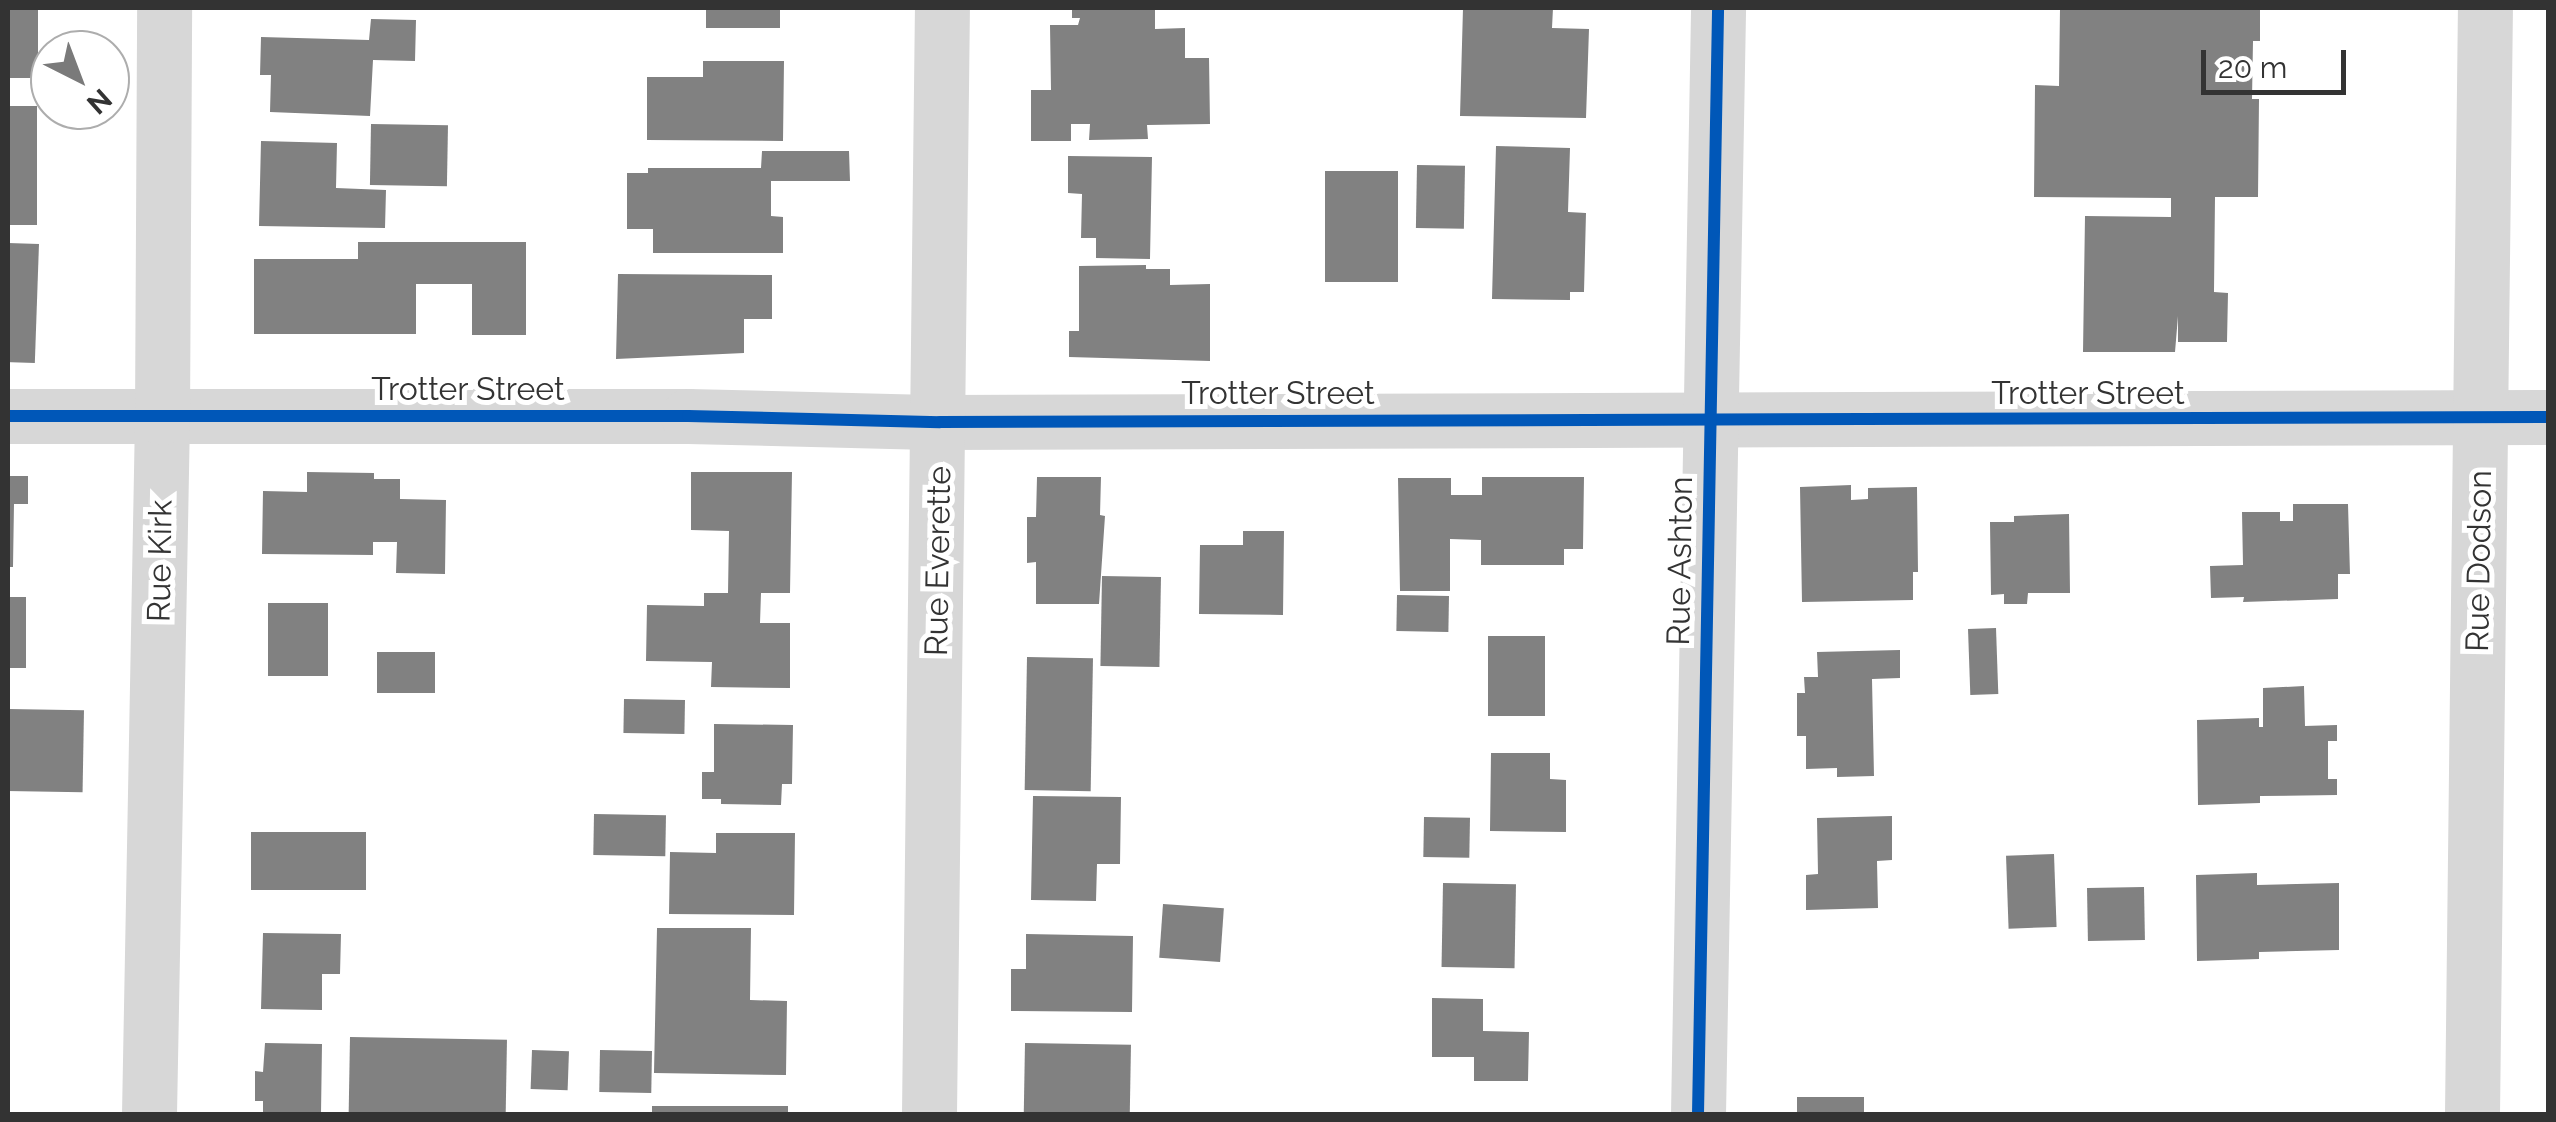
<!DOCTYPE html>
<style>
body{margin:0}
#map{position:relative;width:2556px;height:1122px;overflow:hidden;background:#fff;font-family:Raleway,sans-serif}
div>[style]{position:absolute}
.building>*{inset:0;background:#818181;transform-origin:0 0}
.minor>*{height:55px;margin:-27.5px;padding:0 27.5px;transform-origin:27.5px;border-radius:27.5px;background:#d7d7d7}
.cycleway>*{height:12px;margin:-6px;padding:0 6px;transform-origin:6px;border-radius:6px;background:#0057b8}
span{translate:-50% -50%;white-space:nowrap;text-align:center;line-height:1.15;-webkit-text-stroke:10px #fff;paint-order:stroke}
.street-label{font-size:32px;color:#333}
.frame{position:absolute;inset:0;border:10px solid #333;pointer-events:none}
.north{position:absolute;left:30px;top:30px;width:100px;height:100px;box-sizing:border-box;background:#fff;border:2px solid #adadad;border-radius:50%;rotate:138deg;font-size:28px;font-weight:700;line-height:40px;text-align:center;color:#333}
.north::after{content:'';display:block;margin:auto;width:35px;height:45px;background:#7a7a7a;clip-path:polygon(50% 0,100% 100%,50% 72%,0 100%)}
.scale{position:absolute;left:2201px;top:50px;width:145px;height:45px;box-sizing:border-box;border:5px solid #333;border-top:0;padding-left:12px;font-size:30px;line-height:35px;white-space:nowrap;color:#333;-webkit-text-stroke:8px #fff;paint-order:stroke}
</style>
<div id="map">
<div class="building">
<div style="left:8px;top:8px;width:30px;height:70px"></div>
<div style="left:706px;top:8px;width:74px;height:20px"></div>
<div style="clip-path:polygon(1072px 8px,1155px 8px,1155px 29px,1185px 28px,1185px 58px,1209px 58px,1210px 124px,1147px 125px,1148px 139px,1089px 140px,1090px 124px,1071px 124px,1071px 141px,1031px 141px,1031px 90px,1051px 90px,1050px 25px,1078px 25px,1080px 18px,1072px 18px)"></div>
<div style="clip-path:polygon(1463px 8px,1553px 8px,1552px 28px,1589px 29px,1586px 118px,1460px 116px)"></div>
<div style="clip-path:polygon(2060px 8px,2260px 8px,2260px 41px,2253px 41px,2252px 99px,2259px 99px,2258px 197px,2215px 197px,2214px 292px,2228px 293px,2227px 342px,2178px 342px,2178px 316px,2175px 352px,2083px 352px,2085px 216px,2171px 217px,2171px 198px,2034px 197px,2035px 85px,2059px 86px)"></div>
<div style="clip-path:polygon(371px 19px,416px 20px,415px 61px,373px 60px,370px 116px,270px 112px,271px 75px,260px 75px,261px 37px,369px 40px)"></div>
<div style="clip-path:polygon(703px 61px,784px 61px,783px 141px,647px 140px,647px 77px,703px 77px)"></div>
<div style="left:8px;top:106px;width:29px;height:119px"></div>
<div style="left:371px;top:124px;width:77px;height:61px;rotate:1deg"></div>
<div style="clip-path:polygon(261px 141px,337px 143px,336px 188px,386px 190px,385px 228px,259px 226px)"></div>
<div style="clip-path:polygon(1496px 146px,1570px 148px,1568px 212px,1586px 213px,1584px 292px,1570px 292px,1570px 300px,1492px 299px)"></div>
<div style="clip-path:polygon(762px 151px,849px 151px,850px 181px,771px 181px,771px 216px,783px 217px,783px 253px,653px 253px,653px 229px,627px 229px,627px 173px,648px 173px,648px 168px,761px 168px)"></div>
<div style="clip-path:polygon(1068px 156px,1152px 157px,1150px 259px,1096px 258px,1096px 238px,1081px 238px,1082px 194px,1068px 193px)"></div>
<div style="left:1417px;top:165px;width:48px;height:63px;rotate:1deg"></div>
<div style="left:1325px;top:171px;width:73px;height:111px"></div>
<div style="clip-path:polygon(358px 242px,526px 242px,526px 335px,472px 335px,472px 284px,416px 284px,416px 334px,254px 334px,254px 259px,358px 259px)"></div>
<div style="left:8px;top:243px;width:31px;height:119px;rotate:2deg"></div>
<div style="clip-path:polygon(1146px 265px,1146px 269px,1170px 269px,1170px 285px,1210px 284px,1210px 361px,1069px 357px,1069px 331px,1079px 331px,1079px 266px)"></div>
<div style="clip-path:polygon(618px 274px,772px 275px,772px 319px,744px 319px,744px 353px,616px 359px)"></div>
<div style="clip-path:polygon(307px 472px,374px 473px,374px 479px,400px 479px,400px 499px,446px 500px,445px 574px,396px 573px,397px 542px,373px 542px,373px 555px,262px 554px,263px 491px,307px 492px)"></div>
<div style="clip-path:polygon(691px 472px,792px 472px,790px 593px,761px 593px,760px 623px,790px 623px,790px 688px,711px 687px,712px 662px,646px 661px,647px 605px,704px 606px,704px 593px,728px 593px,729px 531px,691px 530px)"></div>
<div style="clip-path:polygon(8px 476px,28px 476px,28px 504px,14px 504px,13px 567px,8px 567px)"></div>
<div style="clip-path:polygon(1037px 477px,1101px 477px,1100px 515px,1105px 516px,1099px 604px,1036px 604px,1036px 562px,1027px 563px,1027px 517px,1036px 517px)"></div>
<div style="clip-path:polygon(1482px 477px,1584px 477px,1583px 549px,1564px 549px,1564px 565px,1481px 565px,1481px 540px,1450px 539px,1450px 591px,1400px 591px,1398px 478px,1451px 478px,1451px 495px,1482px 495px)"></div>
<div style="clip-path:polygon(1851px 485px,1851px 500px,1868px 499px,1868px 488px,1917px 487px,1918px 572px,1913px 572px,1913px 600px,1802px 602px,1800px 487px)"></div>
<div style="clip-path:polygon(2293px 504px,2348px 504px,2350px 574px,2338px 574px,2338px 599px,2243px 602px,2244px 597px,2211px 598px,2210px 566px,2243px 565px,2242px 512px,2280px 512px,2280px 521px,2293px 521px)"></div>
<div style="clip-path:polygon(2069px 514px,2070px 593px,2028px 593px,2027px 604px,2004px 604px,2004px 594px,1991px 595px,1990px 522px,2014px 522px,2014px 516px)"></div>
<div style="clip-path:polygon(1243px 531px,1284px 531px,1283px 615px,1199px 614px,1200px 545px,1243px 545px)"></div>
<div style="left:1102px;top:576px;width:59px;height:90px;rotate:1deg"></div>
<div style="left:1397px;top:595px;width:52px;height:36px;rotate:1deg"></div>
<div style="left:8px;top:597px;width:18px;height:71px"></div>
<div style="left:268px;top:603px;width:60px;height:73px"></div>
<div style="left:1996px;top:628px;width:66px;height:28px;rotate:88deg"></div>
<div style="left:1488px;top:636px;width:57px;height:80px"></div>
<div style="clip-path:polygon(1900px 650px,1900px 678px,1872px 679px,1874px 776px,1837px 777px,1837px 768px,1806px 769px,1806px 736px,1797px 736px,1797px 693px,1805px 693px,1804px 677px,1818px 677px,1817px 652px)"></div>
<div style="left:377px;top:652px;width:58px;height:41px"></div>
<div style="left:1027px;top:657px;width:66px;height:133px;rotate:1deg"></div>
<div style="clip-path:polygon(2304px 686px,2305px 726px,2337px 725px,2337px 741px,2328px 741px,2328px 779px,2337px 779px,2337px 795px,2260px 796px,2260px 803px,2198px 805px,2197px 720px,2259px 718px,2259px 727px,2263px 727px,2263px 688px)"></div>
<div style="left:624px;top:699px;width:61px;height:34px;rotate:1deg"></div>
<div style="left:8px;top:709px;width:76px;height:82px;rotate:1deg"></div>
<div style="clip-path:polygon(714px 724px,793px 725px,792px 784px,782px 784px,781px 805px,721px 804px,721px 799px,702px 799px,702px 772px,714px 772px)"></div>
<div style="clip-path:polygon(1491px 753px,1550px 753px,1550px 779px,1566px 780px,1566px 832px,1490px 831px)"></div>
<div style="clip-path:polygon(1033px 796px,1121px 797px,1120px 864px,1097px 864px,1096px 901px,1031px 900px)"></div>
<div style="left:594px;top:814px;width:72px;height:41px;rotate:1deg"></div>
<div style="clip-path:polygon(1892px 816px,1892px 860px,1877px 861px,1878px 908px,1806px 910px,1806px 875px,1818px 874px,1817px 818px)"></div>
<div style="left:1424px;top:817px;width:46px;height:40px;rotate:1deg"></div>
<div style="left:251px;top:832px;width:115px;height:58px"></div>
<div style="clip-path:polygon(716px 833px,795px 833px,794px 915px,669px 914px,670px 852px,716px 853px)"></div>
<div style="left:2054px;top:854px;width:73px;height:48px;rotate:88deg"></div>
<div style="clip-path:polygon(2257px 873px,2257px 885px,2339px 883px,2339px 950px,2259px 952px,2259px 959px,2197px 961px,2196px 875px)"></div>
<div style="left:1443px;top:883px;width:73px;height:84px;rotate:1deg"></div>
<div style="left:2144px;top:887px;width:53px;height:57px;rotate:89deg"></div>
<div style="left:1163px;top:904px;width:61px;height:54px;rotate:4deg"></div>
<div style="clip-path:polygon(657px 928px,751px 928px,750px 1000px,787px 1001px,786px 1075px,654px 1073px)"></div>
<div style="clip-path:polygon(263px 933px,341px 934px,340px 974px,322px 974px,322px 1010px,261px 1009px)"></div>
<div style="clip-path:polygon(1026px 934px,1133px 936px,1132px 1012px,1011px 1011px,1011px 969px,1026px 969px)"></div>
<div style="clip-path:polygon(1432px 998px,1483px 999px,1483px 1031px,1529px 1032px,1528px 1081px,1474px 1081px,1474px 1057px,1432px 1057px)"></div>
<div style="left:350px;top:1037px;width:157px;height:77px;rotate:1deg"></div>
<div style="clip-path:polygon(265px 1043px,322px 1044px,321px 1114px,263px 1114px,263px 1101px,255px 1101px,255px 1071px,263px 1072px)"></div>
<div style="left:1025px;top:1043px;width:106px;height:71px;rotate:1deg"></div>
<div style="left:532px;top:1050px;width:37px;height:39px;rotate:2deg"></div>
<div style="left:600px;top:1050px;width:52px;height:42px;rotate:1deg"></div>
<div style="left:1864px;top:1097px;width:17px;height:67px;rotate:90deg"></div>
<div style="left:652px;top:1106px;width:136px;height:8px"></div>
</div>
<div class="minor">
<div style="left:8px;top:416px;width:680px"></div>
<div style="left:688px;top:416px;width:252px;rotate:1.4deg"></div>
<div style="left:940px;top:422px;width:1608px;rotate:-0.18deg"></div>
<div style="left:149px;top:1114px;width:697px;rotate:-88.93deg"></div>
<div style="left:162px;top:417px;width:409px;rotate:-89.7deg"></div>
<div style="left:929px;top:1114px;width:1106px;rotate:-89.33deg"></div>
<div style="left:1698px;top:1114px;width:1106px;rotate:-88.96deg"></div>
<div style="left:2472px;top:1114px;width:1106px;rotate:-89.33deg"></div>
</div>
<div class="cycleway">
<div style="left:8px;top:416px;width:680px"></div>
<div style="left:688px;top:416px;width:252px;rotate:1.4deg"></div>
<div style="left:940px;top:422px;width:1608px;rotate:-0.18deg"></div>
<div style="left:1698px;top:1114px;width:1106px;rotate:-88.96deg"></div>
</div>
<div class="street-label">
<span style="left:468px;top:389px">Trotter Street</span>
<span style="left:1278px;top:393px">Trotter Street</span>
<span style="left:2088px;top:393px">Trotter Street</span>
<span style="left:160px;top:561px;rotate:-89deg">Rue Kirk</span>
<span style="left:938px;top:561px;rotate:-89deg">Rue Everette</span>
<span style="left:1680px;top:561px;rotate:-89deg">Rue Ashton</span>
<span style="left:2479px;top:561px;rotate:-89deg">Rue Dodson</span>
</div>
<div class="frame"></div>
<div class="north">N</div>
<div class="scale">20 m</div>
</div>
